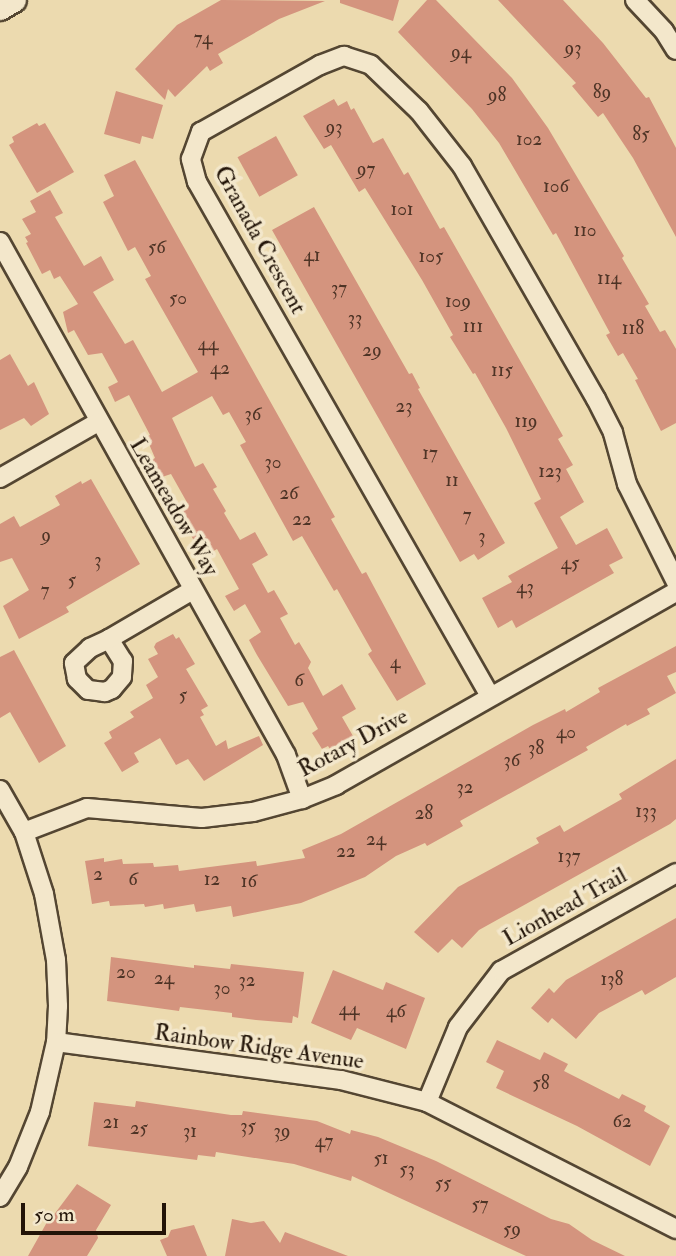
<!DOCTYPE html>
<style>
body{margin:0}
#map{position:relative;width:676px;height:1256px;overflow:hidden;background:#ecdaaf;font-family:"IM FELL Double Pica",serif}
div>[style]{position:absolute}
.building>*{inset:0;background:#d4947e;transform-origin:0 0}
.roads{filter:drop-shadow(2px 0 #544632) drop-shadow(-2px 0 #544632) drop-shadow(0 2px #544632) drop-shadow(0 -2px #544632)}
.minor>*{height:18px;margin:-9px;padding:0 9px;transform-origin:9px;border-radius:9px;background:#f3e7cb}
.secondary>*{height:24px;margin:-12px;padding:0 12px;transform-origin:12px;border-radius:12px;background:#f3e7cb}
span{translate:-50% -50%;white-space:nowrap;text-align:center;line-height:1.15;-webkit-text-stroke:7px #f3e7cb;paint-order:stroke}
.number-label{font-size:19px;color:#4e3426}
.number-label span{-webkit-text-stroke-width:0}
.street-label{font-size:23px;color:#221408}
.scale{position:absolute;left:21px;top:1203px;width:145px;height:32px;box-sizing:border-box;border:4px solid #221408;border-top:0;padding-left:9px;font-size:21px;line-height:24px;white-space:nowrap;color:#221408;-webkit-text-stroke:5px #f3e7cb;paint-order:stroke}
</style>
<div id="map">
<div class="building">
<div style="clip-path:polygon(221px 0,325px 1px,279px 19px,218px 54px,223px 63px,210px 71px,207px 66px,175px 97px,168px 89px,165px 100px,135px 69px,177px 25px)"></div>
<div style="clip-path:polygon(340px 0,399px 0,393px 21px,340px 3px)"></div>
<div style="clip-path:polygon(427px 0,436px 0,512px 78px,548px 128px,624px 256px,622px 258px,649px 304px,645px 306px,660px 332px,665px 330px,676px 349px,676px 423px,661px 431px,635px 380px,638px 379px,623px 353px,618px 356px,606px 335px,610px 333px,556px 233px,553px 235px,499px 143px,472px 109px,398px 32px)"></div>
<div style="clip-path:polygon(498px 0,563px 0,603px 43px,646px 98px,649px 97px,676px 148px,676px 237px,633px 158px,603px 113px,598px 117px,572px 86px,576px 83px)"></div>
<div style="clip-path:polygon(116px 91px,163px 105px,153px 139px,142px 136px,140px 144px,104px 134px)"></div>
<div style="clip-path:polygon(334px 99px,338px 106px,347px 101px,351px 110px,354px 108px,373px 143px,383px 138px,404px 175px,408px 172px,440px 229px,444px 227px,563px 436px,558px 439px,573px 465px,566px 469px,584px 502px,560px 517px,576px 545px,607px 528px,623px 558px,609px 565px,614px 573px,516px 628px,512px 620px,498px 628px,482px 598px,512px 582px,508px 576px,558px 548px,534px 503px,541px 499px,506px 428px,475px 373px,473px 374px,450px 337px,453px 335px,422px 280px,365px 188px,359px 192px,331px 145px,324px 149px,303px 116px)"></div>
<div style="clip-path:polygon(37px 123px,39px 126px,45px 123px,74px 172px,37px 193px,9px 145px,14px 142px,12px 137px)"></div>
<div style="left:276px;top:136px;width:45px;height:44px;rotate:61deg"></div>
<div style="clip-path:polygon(135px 160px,335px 517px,331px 519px,362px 574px,366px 572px,426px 684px,397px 701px,368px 654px,372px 651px,337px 589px,334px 591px,302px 536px,293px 541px,240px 445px,246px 442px,229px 412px,223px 415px,212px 396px,172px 418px,195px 467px,203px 463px,217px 487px,213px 489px,226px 511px,224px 513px,240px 540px,255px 532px,268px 555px,252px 564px,268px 593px,274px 590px,288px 614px,280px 618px,295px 645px,299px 642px,311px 662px,308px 668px,323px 696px,342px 684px,356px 709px,342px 717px,353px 736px,330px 749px,328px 746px,322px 749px,312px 733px,318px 729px,303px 702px,288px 706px,257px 655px,249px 640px,261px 632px,245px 604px,234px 611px,225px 596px,239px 589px,217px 549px,204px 557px,187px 529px,177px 513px,189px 506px,171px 474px,159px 478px,150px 461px,155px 458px,146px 437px,150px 435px,129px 395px,115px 402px,108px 387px,118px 382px,102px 353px,88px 355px,74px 330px,68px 333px,63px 312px,78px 304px,60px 276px,54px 279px,50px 270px,42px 274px,26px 243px,28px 242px,25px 237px,31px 234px,22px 219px,36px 212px,30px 201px,50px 190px,63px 213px,55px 217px,84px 266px,101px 256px,114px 280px,93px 292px,125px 344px,133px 340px,162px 392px,198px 372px,145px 279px,151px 276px,135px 247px,128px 251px,103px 202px,114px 196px,104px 175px)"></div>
<div style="clip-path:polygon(314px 207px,409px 374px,412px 373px,420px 388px,418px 389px,505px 543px,478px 560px,474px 554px,460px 562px,272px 230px)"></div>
<div style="clip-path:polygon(10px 354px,28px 386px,34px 382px,49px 414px,31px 426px,24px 418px,0 430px,0 360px)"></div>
<div style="clip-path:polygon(91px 479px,140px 564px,66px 607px,69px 612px,19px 639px,3px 606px,29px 590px,12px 558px,0 562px,0 524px,14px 516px,20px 527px,60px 505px,55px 496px,81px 481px,82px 484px)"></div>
<div style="clip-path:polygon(173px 634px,176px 639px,179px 637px,195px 664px,186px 669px,208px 706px,201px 710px,204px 715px,200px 717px,216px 746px,226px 740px,228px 749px,259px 736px,263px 745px,204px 781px,188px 759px,176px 765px,160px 738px,134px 753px,139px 762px,122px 772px,104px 743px,112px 738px,109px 732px,134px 717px,130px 712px,153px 698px,146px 685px,158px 677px,148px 659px,158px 654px,154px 647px,156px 643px)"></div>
<div style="clip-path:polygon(676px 646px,676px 672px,667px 676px,676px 693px,647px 709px,650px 714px,627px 726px,626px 724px,586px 747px,588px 750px,460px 821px,463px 826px,427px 846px,425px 843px,396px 856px,365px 877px,301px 903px,233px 917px,231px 906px,196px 912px,194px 904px,164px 909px,163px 904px,145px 907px,144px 904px,110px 906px,109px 901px,92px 904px,85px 861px,104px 858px,104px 862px,122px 859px,123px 864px,153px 863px,154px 867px,178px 865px,179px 871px,256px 861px,257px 866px,305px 858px,302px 850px,341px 834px,533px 725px,565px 709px,566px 712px,600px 692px,598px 688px)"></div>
<div style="clip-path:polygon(14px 650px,66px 746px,39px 763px,10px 712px,0 718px,0 657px)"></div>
<div style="clip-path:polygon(676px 759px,676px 819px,670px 824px,479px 930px,462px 948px,452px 939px,438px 953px,414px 932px,458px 887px,539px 843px,536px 838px,560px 825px,564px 832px,622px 799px,619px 794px)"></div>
<div style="clip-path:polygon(676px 918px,676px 977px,645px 995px,642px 990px,599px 1013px,576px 1039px,552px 1018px,548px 1023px,531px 1008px,549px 988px,554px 993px,566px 980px)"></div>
<div style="clip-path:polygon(111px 957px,194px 968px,194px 965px,230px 969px,231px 964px,304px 972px,298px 1018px,293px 1016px,292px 1023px,256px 1020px,232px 1017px,232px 1013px,180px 1007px,179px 1011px,107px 1001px)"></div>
<div style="clip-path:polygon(333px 970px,383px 990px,386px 982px,425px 998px,406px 1049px,357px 1028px,351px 1040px,311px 1023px)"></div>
<div style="clip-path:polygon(497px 1040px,540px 1060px,544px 1052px,568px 1064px,564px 1071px,619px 1099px,622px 1094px,646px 1106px,644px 1111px,670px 1126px,650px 1166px,577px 1126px,496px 1088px,504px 1071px,486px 1062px)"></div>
<div style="clip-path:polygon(136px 1101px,231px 1115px,242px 1115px,243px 1111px,317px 1121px,350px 1134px,351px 1130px,378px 1137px,436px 1161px,551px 1219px,569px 1224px,592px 1240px,625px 1256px,526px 1256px,352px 1176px,351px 1181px,294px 1164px,216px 1152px,215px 1157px,198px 1155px,197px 1160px,88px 1146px,94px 1102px,135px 1107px)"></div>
<div style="clip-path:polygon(77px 1184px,111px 1205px,96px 1230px,98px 1238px,87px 1256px,28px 1256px,51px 1215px,53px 1216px)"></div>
<div style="clip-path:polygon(232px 1219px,251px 1223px,264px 1221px,280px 1243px,285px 1232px,348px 1256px,225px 1256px)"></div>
<div style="clip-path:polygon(194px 1225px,207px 1256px,167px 1256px,160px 1240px,168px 1237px,171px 1230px)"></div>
</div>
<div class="roads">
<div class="minor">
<div style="left:635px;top:0;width:42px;rotate:46.9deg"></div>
<div style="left:664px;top:31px;width:22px;rotate:58deg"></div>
<div style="left:0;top:242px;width:587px;rotate:60.86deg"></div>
<div style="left:286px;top:755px;width:47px;rotate:70deg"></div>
<div style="left:0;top:478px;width:113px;rotate:-29.7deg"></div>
<div style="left:109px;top:639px;width:26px;rotate:58deg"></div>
<div style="left:123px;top:661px;width:16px;rotate:94deg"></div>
<div style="left:122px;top:677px;width:16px;rotate:130deg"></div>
<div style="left:112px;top:689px;width:8px;rotate:157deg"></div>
<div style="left:105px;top:692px;width:17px;rotate:-173deg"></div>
<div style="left:88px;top:690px;width:16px;rotate:-135deg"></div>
<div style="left:77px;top:679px;width:16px;rotate:-101deg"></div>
<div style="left:74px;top:663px;width:22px;rotate:-43deg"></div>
<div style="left:90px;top:648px;width:21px;rotate:-25deg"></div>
<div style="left:109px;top:639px;width:97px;rotate:-30.3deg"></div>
<div style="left:490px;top:696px;width:592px;rotate:-119.68deg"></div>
<div style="left:197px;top:182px;width:24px;rotate:-105deg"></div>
<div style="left:191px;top:159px;width:29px;rotate:-70deg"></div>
<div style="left:201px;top:132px;width:137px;rotate:-29.4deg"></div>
<div style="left:320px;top:65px;width:26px;rotate:-21deg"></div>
<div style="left:344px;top:56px;width:28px;rotate:18deg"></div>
<div style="left:371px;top:65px;width:66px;rotate:43.8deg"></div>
<div style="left:419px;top:111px;width:70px;rotate:52deg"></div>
<div style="left:462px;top:166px;width:269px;rotate:60.1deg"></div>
<div style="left:596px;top:399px;width:38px;rotate:63deg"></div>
<div style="left:613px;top:433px;width:53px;rotate:74.6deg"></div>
<div style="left:627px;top:484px;width:110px;rotate:63.4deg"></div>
<div style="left:0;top:790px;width:48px;rotate:60.3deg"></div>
<div style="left:24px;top:832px;width:65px;rotate:72.1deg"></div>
<div style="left:44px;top:894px;width:67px;rotate:79.7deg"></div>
<div style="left:56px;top:960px;width:46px;rotate:87.5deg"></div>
<div style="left:58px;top:1006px;width:36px;rotate:93deg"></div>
<div style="left:56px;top:1042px;width:72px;rotate:102.9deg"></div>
<div style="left:40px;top:1112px;width:59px;rotate:111.8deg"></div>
<div style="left:18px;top:1167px;width:35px;rotate:121deg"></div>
<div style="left:24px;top:832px;width:67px;rotate:-20.9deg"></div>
<div style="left:87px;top:808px;width:115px;rotate:5deg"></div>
<div style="left:202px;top:818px;width:51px;rotate:-6.7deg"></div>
<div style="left:253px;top:812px;width:51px;rotate:-14.9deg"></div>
<div style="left:302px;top:799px;width:37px;rotate:-22deg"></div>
<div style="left:336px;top:785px;width:391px;rotate:-29.6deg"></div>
<div style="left:56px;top:1042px;width:288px;rotate:7.6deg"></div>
<div style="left:341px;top:1080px;width:89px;rotate:14.3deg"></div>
<div style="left:427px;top:1102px;width:280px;rotate:27deg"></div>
<div style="left:427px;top:1102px;width:81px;rotate:-67.5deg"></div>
<div style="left:458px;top:1027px;width:71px;rotate:-52.5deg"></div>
<div style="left:501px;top:971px;width:201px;rotate:-29.2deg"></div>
</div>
<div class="secondary">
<div style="left:0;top:8px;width:16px;rotate:-30deg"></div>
</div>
</div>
<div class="number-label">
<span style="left:203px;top:39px">74</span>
<span style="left:573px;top:49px">93</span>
<span style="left:461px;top:53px">94</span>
<span style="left:602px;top:93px">89</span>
<span style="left:497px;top:96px">98</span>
<span style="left:334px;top:128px">93</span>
<span style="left:641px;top:135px">85</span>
<span style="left:529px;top:140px">102</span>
<span style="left:366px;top:170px">97</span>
<span style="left:556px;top:187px">106</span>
<span style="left:402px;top:210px">101</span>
<span style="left:585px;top:231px">110</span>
<span style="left:157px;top:248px">56</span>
<span style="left:312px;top:256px">41</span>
<span style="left:431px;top:257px">105</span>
<span style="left:609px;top:279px">114</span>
<span style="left:339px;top:289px">37</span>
<span style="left:178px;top:299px">50</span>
<span style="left:458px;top:302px">109</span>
<span style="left:355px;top:319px">33</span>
<span style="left:473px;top:327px">111</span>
<span style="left:633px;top:329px">118</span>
<span style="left:208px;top:345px">44</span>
<span style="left:372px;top:351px">29</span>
<span style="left:220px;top:369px">42</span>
<span style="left:502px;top:371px">115</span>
<span style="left:404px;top:407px">23</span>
<span style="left:253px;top:415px">36</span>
<span style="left:526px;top:422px">119</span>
<span style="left:430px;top:454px">17</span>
<span style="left:273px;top:463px">30</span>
<span style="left:550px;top:472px">123</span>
<span style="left:452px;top:481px">11</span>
<span style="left:289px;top:494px">26</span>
<span style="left:467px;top:516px">7</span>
<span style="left:302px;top:520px">22</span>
<span style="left:46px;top:536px">9</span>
<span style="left:482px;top:537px">3</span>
<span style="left:98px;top:561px">3</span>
<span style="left:570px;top:564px">45</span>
<span style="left:72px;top:581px">5</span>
<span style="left:525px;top:588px">43</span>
<span style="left:45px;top:591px">7</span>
<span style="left:395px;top:663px">4</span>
<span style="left:299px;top:681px">6</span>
<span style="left:183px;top:696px">5</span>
<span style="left:566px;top:733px">40</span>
<span style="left:536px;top:749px">38</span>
<span style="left:512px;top:761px">36</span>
<span style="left:465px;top:788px">32</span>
<span style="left:646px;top:812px">133</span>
<span style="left:424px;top:814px">28</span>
<span style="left:376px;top:840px">24</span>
<span style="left:346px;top:852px">22</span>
<span style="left:569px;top:857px">137</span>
<span style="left:98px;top:875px">2</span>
<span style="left:133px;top:880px">6</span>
<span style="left:212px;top:880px">12</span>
<span style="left:249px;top:882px">16</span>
<span style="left:126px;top:973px">20</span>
<span style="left:164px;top:979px">24</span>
<span style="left:612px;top:980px">138</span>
<span style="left:247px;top:981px">32</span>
<span style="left:222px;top:989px">30</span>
<span style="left:349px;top:1010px">44</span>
<span style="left:396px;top:1012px">46</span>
<span style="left:541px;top:1084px">58</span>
<span style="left:622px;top:1122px">62</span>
<span style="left:111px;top:1123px">21</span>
<span style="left:248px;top:1127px">35</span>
<span style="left:139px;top:1129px">25</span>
<span style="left:190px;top:1132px">31</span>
<span style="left:282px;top:1132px">39</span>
<span style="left:324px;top:1142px">47</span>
<span style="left:381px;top:1159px">51</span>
<span style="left:407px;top:1170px">53</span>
<span style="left:443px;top:1184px">55</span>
<span style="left:480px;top:1205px">57</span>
<span style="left:512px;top:1230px">59</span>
</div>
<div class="street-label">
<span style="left:260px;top:240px;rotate:61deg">Granada Crescent</span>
<span style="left:174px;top:507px;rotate:60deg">Leameadow Way</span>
<span style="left:353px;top:743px;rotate:-28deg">Rotary Drive</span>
<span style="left:565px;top:907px;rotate:-29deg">Lionhead Trail</span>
<span style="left:259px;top:1047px;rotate:8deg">Rainbow Ridge Avenue</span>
</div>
<div class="scale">50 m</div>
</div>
